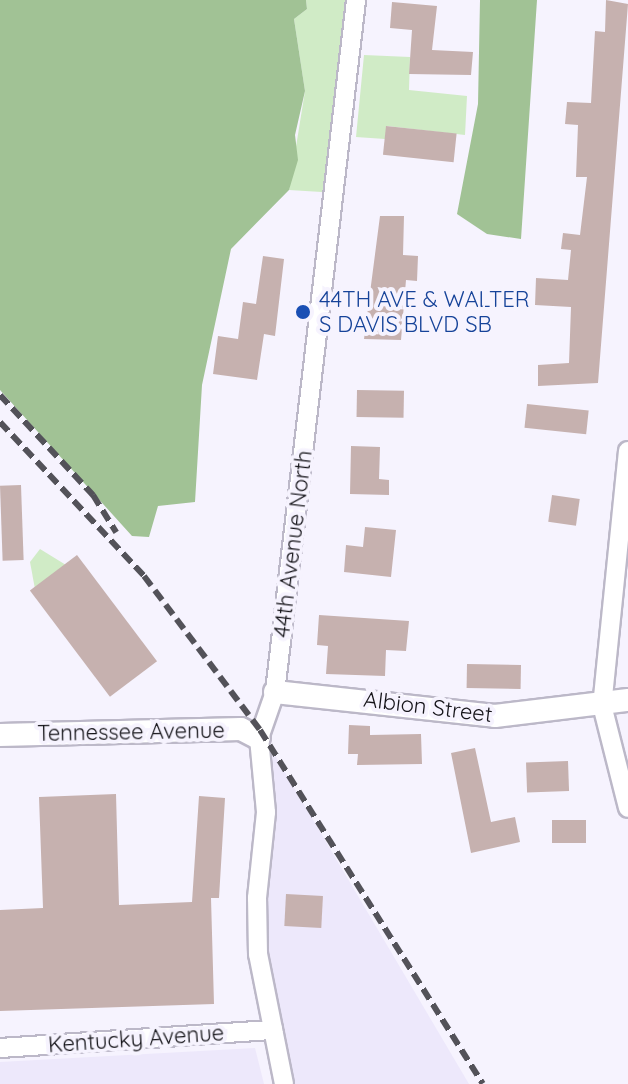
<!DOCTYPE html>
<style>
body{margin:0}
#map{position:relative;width:628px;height:1084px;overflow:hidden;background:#f6f3fe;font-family:Quicksand,sans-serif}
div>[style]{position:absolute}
.built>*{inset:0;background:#ede8fb}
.green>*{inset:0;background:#d0ebc6}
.forest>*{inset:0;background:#a1c295}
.building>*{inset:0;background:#c6b1af;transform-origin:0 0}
.roads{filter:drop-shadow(2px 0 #bcb8c8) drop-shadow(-2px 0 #bcb8c8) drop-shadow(0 2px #bcb8c8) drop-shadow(0 -2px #bcb8c8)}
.minor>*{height:18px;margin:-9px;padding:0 9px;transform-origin:9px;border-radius:9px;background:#fff}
.tertiary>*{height:22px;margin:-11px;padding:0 11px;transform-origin:11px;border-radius:11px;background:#fff}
.rail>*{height:6px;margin-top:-3px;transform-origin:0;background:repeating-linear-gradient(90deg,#535259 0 12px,transparent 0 18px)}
.dots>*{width:22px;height:22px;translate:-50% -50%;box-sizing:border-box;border:4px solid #f6f3fe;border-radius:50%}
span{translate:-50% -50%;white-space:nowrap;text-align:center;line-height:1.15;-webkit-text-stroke:8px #f6f3fe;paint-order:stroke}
.transit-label{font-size:22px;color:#164399}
.left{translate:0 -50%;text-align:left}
.street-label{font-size:22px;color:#151419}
</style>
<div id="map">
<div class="built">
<div style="clip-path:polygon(260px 730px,469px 1084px,284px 1084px,258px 954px)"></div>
<div style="clip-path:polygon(255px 1048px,264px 1084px,0 1084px,0 1062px)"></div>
</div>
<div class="green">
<div style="clip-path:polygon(306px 0,356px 0,338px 193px,289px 190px,305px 91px,294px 19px,307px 9px)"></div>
<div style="clip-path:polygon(364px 55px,410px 57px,409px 90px,467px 96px,465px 135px,387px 126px,385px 139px,356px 137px)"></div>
<div style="clip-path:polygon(40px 549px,66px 565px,35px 589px,30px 562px)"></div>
</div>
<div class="forest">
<div style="clip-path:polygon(0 0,306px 0,307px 9px,294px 19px,305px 91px,295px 135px,298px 160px,289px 190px,231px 249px,202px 385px,195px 502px,158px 506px,149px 537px,132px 536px,0 390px)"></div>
<div style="clip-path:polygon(480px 0,537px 0,521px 239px,487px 234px,457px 214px,478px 104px)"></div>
</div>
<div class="building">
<div style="clip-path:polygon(606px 0,628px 4px,598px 383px,538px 386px,538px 365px,569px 363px,571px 307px,535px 305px,536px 278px,568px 280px,571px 250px,561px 249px,563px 233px,580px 235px,587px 177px,576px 177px,578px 125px,565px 124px,567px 102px,591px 103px,595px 31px,605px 32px)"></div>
<div style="clip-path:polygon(392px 2px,437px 6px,432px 50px,473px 52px,471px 75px,409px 74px,412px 30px,390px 28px)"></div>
<div style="left:386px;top:126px;width:71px;height:29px;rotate:6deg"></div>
<div style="clip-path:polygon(380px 216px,404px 216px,403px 255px,418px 256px,417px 281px,406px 280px,401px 340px,364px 339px)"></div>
<div style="clip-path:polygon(263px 256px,284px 259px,275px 336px,264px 334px,257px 380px,213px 374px,218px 336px,238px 339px,243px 302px,256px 304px)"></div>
<div style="left:357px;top:390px;width:47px;height:27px;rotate:1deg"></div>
<div style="left:527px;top:404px;width:62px;height:24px;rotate:6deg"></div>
<div style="clip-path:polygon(351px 446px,380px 447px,379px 479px,389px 480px,389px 495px,350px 494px)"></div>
<div style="left:21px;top:485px;width:75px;height:21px;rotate:88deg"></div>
<div style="left:552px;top:495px;width:28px;height:27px;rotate:8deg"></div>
<div style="clip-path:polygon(365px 527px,396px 530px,391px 577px,344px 572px,346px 545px,363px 547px)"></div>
<div style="left:77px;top:555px;width:133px;height:59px;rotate:53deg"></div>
<div style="clip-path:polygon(319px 615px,409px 621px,406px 651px,386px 650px,385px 676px,326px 674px,328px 646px,317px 645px)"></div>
<div style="left:467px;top:664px;width:54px;height:24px;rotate:1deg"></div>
<div style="clip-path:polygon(349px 725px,370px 726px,370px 735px,421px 734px,422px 764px,357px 765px,358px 754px,348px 754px)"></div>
<div style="clip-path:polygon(475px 748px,491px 822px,515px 817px,520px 842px,471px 853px,451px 753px)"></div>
<div style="left:568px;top:761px;width:30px;height:42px;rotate:88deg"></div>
<div style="clip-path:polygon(116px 794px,119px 905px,192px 902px,199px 796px,225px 798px,219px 898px,211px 898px,214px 1004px,0 1011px,0 910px,43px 908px,39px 797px)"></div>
<div style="left:586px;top:820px;width:23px;height:34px;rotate:90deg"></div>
<div style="left:286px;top:894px;width:37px;height:32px;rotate:3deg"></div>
</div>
<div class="roads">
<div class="minor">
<div style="left:628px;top:451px;width:255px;rotate:95.8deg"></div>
<div style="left:602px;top:705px;width:106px;rotate:75.8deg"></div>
<div style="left:0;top:1048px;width:274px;rotate:-3.8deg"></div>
<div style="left:284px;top:1084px;width:133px;rotate:-101.3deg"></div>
<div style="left:258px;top:954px;width:56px;rotate:-91deg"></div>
<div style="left:257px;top:898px;width:86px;rotate:-84deg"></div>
<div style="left:266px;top:812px;width:74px;rotate:-95.4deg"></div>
<div style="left:259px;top:738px;width:49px;rotate:-70.8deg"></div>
<div style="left:275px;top:692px;width:697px;rotate:-83.32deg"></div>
</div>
<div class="tertiary">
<div style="left:275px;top:692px;width:221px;rotate:6.2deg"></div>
<div style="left:495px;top:716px;width:134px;rotate:-6.9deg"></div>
<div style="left:0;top:735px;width:241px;rotate:-1.4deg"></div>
<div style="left:241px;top:729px;width:20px;rotate:27deg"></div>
</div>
</div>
<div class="rail">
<div style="left:0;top:395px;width:137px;rotate:47.1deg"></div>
<div style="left:93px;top:495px;width:44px;rotate:58.1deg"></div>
<div style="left:0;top:422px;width:211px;rotate:46.9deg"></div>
<div style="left:144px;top:576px;width:193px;rotate:53deg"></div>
<div style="left:260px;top:730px;width:418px;rotate:57.8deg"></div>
</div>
<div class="dots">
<div style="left:303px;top:312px;background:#1a4fb4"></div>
</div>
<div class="transit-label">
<span class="left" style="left:319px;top:312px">44TH AVE &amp; WALTER<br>S DAVIS BLVD SB</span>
</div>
<div class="street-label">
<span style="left:293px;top:544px;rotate:-83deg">44th Avenue North</span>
<span style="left:428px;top:707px;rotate:7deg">Albion Street</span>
<span style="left:131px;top:732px;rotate:-1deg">Tennessee Avenue</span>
<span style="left:136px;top:1039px;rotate:-4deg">Kentucky Avenue</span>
</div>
</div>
